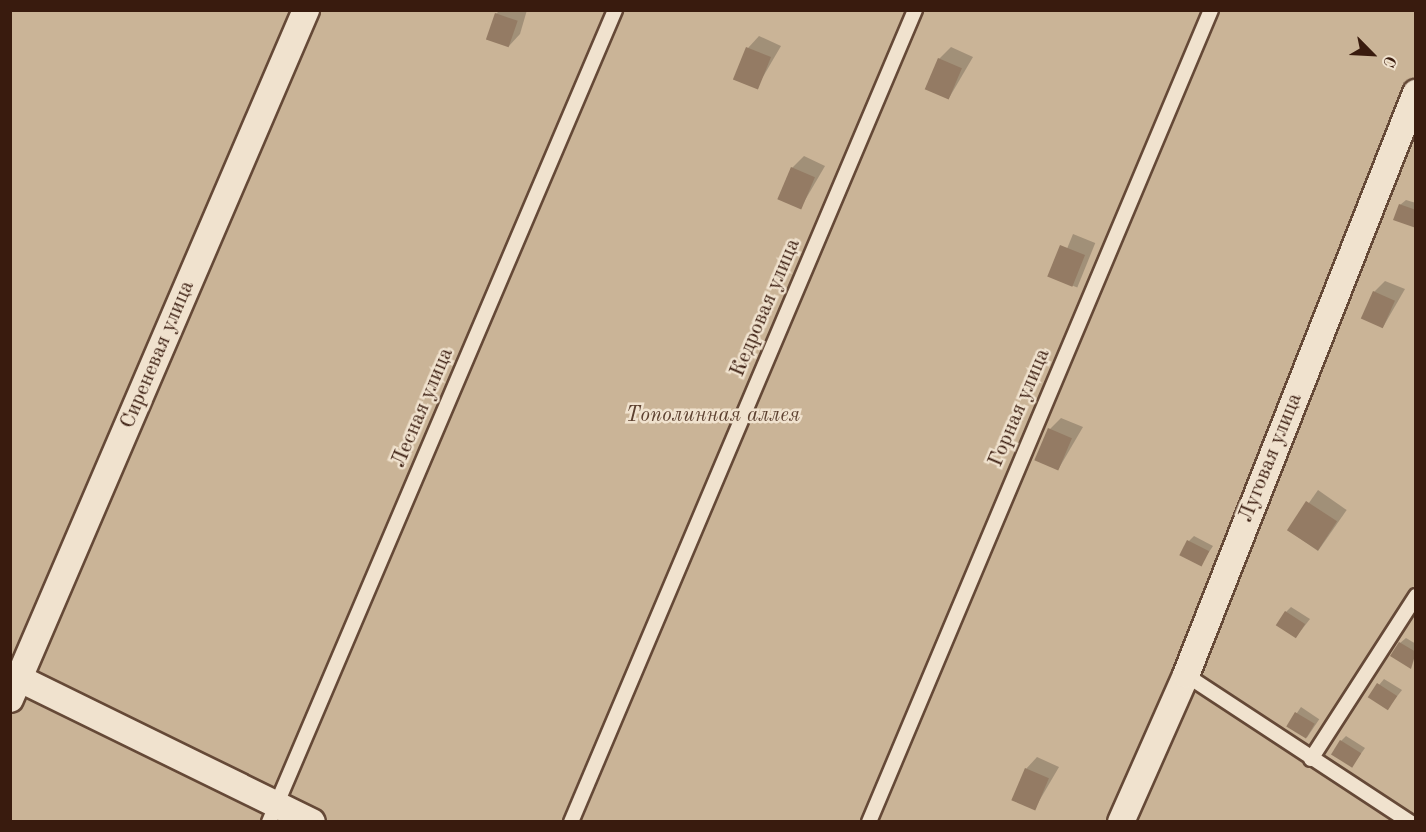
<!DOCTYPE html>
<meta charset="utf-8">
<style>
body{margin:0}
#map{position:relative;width:1426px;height:832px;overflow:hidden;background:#e8d3b3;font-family:"Old Standard TT",serif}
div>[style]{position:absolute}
.green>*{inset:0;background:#cab497;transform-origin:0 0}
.shadow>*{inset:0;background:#0003;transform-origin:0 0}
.building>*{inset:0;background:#947b64;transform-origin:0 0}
.roads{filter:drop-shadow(2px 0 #654937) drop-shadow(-2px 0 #654937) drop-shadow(0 2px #654937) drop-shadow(0 -2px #654937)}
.service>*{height:14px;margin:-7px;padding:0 7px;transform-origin:7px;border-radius:7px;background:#f0e2ce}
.minor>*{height:26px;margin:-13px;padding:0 13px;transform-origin:13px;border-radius:13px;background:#f0e2ce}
span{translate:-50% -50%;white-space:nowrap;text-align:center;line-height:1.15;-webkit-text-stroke:5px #f0e2ce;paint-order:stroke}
.street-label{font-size:21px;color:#391b0e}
.park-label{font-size:21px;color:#5d4130;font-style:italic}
.frame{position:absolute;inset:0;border:12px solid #391b0e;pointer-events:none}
.north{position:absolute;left:1342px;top:24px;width:60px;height:60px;-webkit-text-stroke:4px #f0e2ce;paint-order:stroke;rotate:114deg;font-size:16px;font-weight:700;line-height:24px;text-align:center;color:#391b0e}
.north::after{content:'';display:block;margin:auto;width:21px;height:27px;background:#391b0e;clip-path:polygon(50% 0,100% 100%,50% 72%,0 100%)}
</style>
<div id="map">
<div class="green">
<div style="left:10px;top:11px;width:1405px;height:810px"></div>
</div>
<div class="shadow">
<div style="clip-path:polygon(500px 10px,527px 10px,520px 34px,509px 46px,496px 14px)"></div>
<div style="clip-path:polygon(759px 36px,781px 46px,757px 87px,748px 48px)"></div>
<div style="clip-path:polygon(951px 47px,973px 57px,949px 98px,939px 59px)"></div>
<div style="clip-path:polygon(804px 156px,825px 166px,801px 207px,792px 168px)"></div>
<div style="clip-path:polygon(1406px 200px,1416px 203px,1415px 226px,1400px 205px)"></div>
<div style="left:1073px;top:234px;width:24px;height:48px;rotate:22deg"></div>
<div style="clip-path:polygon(1385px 281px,1405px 289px,1383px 327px,1374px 292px)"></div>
<div style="clip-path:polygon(1061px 418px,1083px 427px,1059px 468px,1050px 429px)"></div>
<div style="left:1318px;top:490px;width:35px;height:50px;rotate:35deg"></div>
<div style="clip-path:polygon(1194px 536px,1213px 546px,1201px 564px,1189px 541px)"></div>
<div style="clip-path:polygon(1291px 607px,1310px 619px,1296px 637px,1286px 612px)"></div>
<div style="clip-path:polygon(1406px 638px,1416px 644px,1410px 667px,1400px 643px)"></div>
<div style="clip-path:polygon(1384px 679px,1402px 690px,1388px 708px,1370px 696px)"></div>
<div style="left:1301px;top:707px;width:22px;height:22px;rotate:34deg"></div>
<div style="clip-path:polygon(1346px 736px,1365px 748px,1352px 766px,1341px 741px)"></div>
<div style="clip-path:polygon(1037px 757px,1059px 767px,1035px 808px,1026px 769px)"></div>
</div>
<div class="building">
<div style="left:495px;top:13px;width:24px;height:28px;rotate:19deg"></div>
<div style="left:746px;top:47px;width:27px;height:35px;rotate:22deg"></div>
<div style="left:938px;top:58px;width:26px;height:34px;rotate:23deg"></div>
<div style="left:791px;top:167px;width:26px;height:35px;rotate:23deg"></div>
<div style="clip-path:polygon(1399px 204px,1416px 210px,1416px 228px,1393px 220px)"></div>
<div style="left:1060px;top:245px;width:27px;height:34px;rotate:22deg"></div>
<div style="left:1373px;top:291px;width:24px;height:30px;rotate:24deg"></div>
<div style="left:1048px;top:428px;width:26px;height:35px;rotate:23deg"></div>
<div style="left:1306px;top:501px;width:37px;height:35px;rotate:33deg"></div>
<div style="left:1187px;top:540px;width:25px;height:17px;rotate:27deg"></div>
<div style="left:1285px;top:611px;width:24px;height:17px;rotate:33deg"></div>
<div style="clip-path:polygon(1399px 642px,1416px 652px,1411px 669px,1390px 656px)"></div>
<div style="left:1377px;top:683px;width:24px;height:17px;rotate:33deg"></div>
<div style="left:1295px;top:712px;width:23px;height:17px;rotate:31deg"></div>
<div style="left:1340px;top:740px;width:25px;height:17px;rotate:32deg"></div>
<div style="left:1025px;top:768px;width:26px;height:35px;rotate:23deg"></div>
</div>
<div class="roads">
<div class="service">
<div style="left:1186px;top:675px;width:268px;rotate:33.3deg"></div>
<div style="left:1311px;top:759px;width:194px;rotate:-57.2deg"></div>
<div style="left:269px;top:822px;width:883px;rotate:-66.92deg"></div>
<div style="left:571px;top:822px;width:882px;rotate:-67.04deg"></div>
<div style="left:869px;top:822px;width:881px;rotate:-67.16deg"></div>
</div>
<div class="minor">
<div style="left:10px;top:674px;width:336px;rotate:26.1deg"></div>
<div style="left:10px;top:699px;width:750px;rotate:-66.75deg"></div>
<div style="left:1121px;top:822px;width:161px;rotate:-66.1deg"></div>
<div style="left:1186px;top:675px;width:626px;rotate:-68.44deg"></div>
</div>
</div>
<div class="street-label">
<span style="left:766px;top:308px;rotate:-67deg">Кедровая улица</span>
<span style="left:158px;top:355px;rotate:-67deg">Сиреневая улица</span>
<span style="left:423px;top:408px;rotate:-67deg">Лесная улица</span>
<span style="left:1020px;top:408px;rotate:-67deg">Горная улица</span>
<span style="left:1271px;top:458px;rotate:-68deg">Луговая улица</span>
</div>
<div class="park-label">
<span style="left:713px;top:416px">Тополинная аллея</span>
</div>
<div class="frame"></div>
<div class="north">С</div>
</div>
